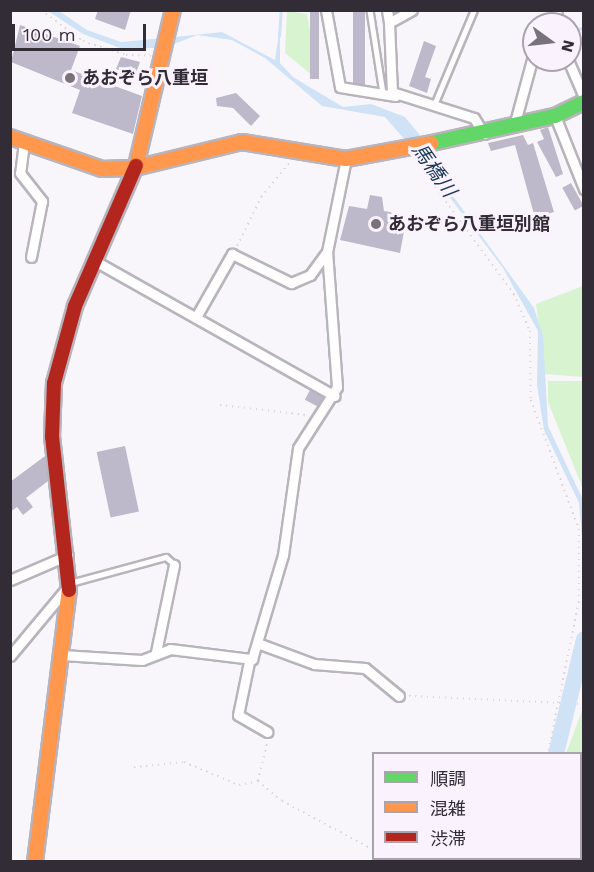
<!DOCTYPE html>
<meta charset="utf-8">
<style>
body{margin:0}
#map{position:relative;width:594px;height:872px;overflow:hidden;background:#f9f6fb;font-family:"Work Sans","Noto Sans JP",sans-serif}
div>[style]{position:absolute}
.green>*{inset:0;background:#d8f3d0}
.water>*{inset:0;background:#cfe2f6}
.stream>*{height:3px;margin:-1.5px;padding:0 1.5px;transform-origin:1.5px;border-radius:1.5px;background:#cfe2f6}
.river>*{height:16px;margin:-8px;padding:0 8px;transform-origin:8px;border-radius:8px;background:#cfe2f6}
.building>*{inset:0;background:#bdb8ca;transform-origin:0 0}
.path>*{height:1.5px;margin-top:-0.75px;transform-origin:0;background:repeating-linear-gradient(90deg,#d8d7d9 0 1.5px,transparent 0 6px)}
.roads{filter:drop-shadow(2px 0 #b9b4bc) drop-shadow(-2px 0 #b9b4bc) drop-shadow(0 2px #b9b4bc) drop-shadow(0 -2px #b9b4bc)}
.lane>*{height:4.5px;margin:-2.25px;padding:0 2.25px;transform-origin:2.25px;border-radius:2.25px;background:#fefefe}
.street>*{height:9px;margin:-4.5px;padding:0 4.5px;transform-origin:4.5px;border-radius:4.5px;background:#fefefe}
.fast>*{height:14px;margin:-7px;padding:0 7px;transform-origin:7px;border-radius:7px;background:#63d668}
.slow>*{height:14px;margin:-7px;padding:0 7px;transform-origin:7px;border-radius:7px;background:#ff974d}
.jam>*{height:14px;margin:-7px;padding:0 7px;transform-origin:7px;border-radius:7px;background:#b3261e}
.dots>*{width:16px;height:16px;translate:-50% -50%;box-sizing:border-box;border:3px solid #faf3fe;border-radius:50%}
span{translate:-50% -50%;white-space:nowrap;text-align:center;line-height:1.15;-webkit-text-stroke:6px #faf3fe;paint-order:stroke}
.poi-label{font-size:18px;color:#322c36;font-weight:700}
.left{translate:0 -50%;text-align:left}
.water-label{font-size:20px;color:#193954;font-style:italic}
.frame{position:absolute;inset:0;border:12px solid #322c36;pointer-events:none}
.legend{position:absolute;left:372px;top:752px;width:210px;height:108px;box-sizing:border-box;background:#faf3fe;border:2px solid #aaa3ae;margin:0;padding:8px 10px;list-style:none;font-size:18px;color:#322c36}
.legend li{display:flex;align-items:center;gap:12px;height:30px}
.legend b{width:30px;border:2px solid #aaa3ae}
.north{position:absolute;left:522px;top:12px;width:60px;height:60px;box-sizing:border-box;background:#faf3fe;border:2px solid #aaa3ae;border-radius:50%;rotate:105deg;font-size:16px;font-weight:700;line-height:24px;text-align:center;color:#322c36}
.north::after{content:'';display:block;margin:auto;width:21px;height:27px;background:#78737b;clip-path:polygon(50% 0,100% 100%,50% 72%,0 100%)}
.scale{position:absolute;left:12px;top:24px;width:134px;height:27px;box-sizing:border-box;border:3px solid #322c36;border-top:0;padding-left:8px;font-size:18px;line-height:21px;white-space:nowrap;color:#322c36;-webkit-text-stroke:4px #faf3fe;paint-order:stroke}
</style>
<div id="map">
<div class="green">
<div style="clip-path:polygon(287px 11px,307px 14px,318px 80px,285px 53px)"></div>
<div style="clip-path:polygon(583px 286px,583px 377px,545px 374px,536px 304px)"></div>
<div style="clip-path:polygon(548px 381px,583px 381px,583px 489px,548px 402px)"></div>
<div style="clip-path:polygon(583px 708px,584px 708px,583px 847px,580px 754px,566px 753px)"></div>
</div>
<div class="water">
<div style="clip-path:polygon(48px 11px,59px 11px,87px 30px,121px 42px,164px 38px,162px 48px,120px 48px,83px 34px)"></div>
<div style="clip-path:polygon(280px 26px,280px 63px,293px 77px,343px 107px,371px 104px,405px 117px,427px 144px,412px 148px,385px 117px,322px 106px,265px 58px,232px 40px,197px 35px,164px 48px,166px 38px,222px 32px,275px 60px)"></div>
<div style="clip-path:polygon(428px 147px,445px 185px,534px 308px,543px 336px,548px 426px,583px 500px,583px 548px,579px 503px,544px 430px,537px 385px,538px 331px,503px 268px,436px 179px,434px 167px,413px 150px)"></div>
<div style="clip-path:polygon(583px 634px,583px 646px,565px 700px,572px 667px)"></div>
</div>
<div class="stream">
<div style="left:570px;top:30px;width:14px;rotate:-8deg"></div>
<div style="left:279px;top:36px;width:26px;rotate:-86deg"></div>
</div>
<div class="river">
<div style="left:556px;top:754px;width:118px;rotate:-76.3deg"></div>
<div style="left:541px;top:862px;width:4px;rotate:-90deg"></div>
</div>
<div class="building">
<div style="clip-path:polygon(98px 10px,131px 10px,125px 30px,95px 19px)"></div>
<div style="left:310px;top:10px;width:9px;height:69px"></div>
<div style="left:353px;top:10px;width:12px;height:75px"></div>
<div style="clip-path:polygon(20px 25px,80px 46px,71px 70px,142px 96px,133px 134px,72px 113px,80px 90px,11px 62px)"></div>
<div style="clip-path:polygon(424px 41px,436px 46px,425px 77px,431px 79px,427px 93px,409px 86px)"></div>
<div style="clip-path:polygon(121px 57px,140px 62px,135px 76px,116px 69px)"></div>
<div style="clip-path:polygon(236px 93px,260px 116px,251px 126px,233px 108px,217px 106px,216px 98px)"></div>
<div style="clip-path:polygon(548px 127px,563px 174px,556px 177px,537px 142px,544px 139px,540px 130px)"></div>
<div style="clip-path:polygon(523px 135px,528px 145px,533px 143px,554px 212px,535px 218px,515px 145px,491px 151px,488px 143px)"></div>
<div style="left:571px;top:183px;width:26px;height:10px;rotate:61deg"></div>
<div style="clip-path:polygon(370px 195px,382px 197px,384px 211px,407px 215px,400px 253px,340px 240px,349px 206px,367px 209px)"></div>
<div style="left:310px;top:390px;width:15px;height:11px;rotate:28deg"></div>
<div style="left:125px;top:446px;width:67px;height:29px;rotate:78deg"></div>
<div style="clip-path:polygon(45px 456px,48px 481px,26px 498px,33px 507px,23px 515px,17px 507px,10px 512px,10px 482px)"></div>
</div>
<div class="path">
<div style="left:41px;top:10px;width:52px;rotate:36.4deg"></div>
<div style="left:83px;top:41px;width:45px;rotate:18deg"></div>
<div style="left:126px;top:55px;width:25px;rotate:2deg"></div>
<div style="left:414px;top:158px;width:169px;rotate:53.7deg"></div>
<div style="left:514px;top:294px;width:40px;rotate:66.6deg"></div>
<div style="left:530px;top:331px;width:69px;rotate:89.2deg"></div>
<div style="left:531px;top:400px;width:138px;rotate:69.6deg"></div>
<div style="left:579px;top:529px;width:73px;rotate:90deg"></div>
<div style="left:579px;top:602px;width:155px;rotate:101.5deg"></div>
<div style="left:237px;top:246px;width:55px;rotate:-63.9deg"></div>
<div style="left:261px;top:197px;width:45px;rotate:-50.4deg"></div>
<div style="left:220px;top:405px;width:89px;rotate:6.5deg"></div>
<div style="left:409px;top:696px;width:175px;rotate:2.6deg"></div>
<div style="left:134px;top:767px;width:50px;rotate:-5.7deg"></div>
<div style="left:184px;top:762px;width:60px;rotate:22.7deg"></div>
<div style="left:239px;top:785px;width:19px;rotate:-12deg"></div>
<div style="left:258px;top:781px;width:31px;rotate:40deg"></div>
<div style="left:282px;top:801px;width:104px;rotate:28deg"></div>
<div style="left:258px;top:781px;width:40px;rotate:-77deg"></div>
<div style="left:390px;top:858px;width:5px;rotate:53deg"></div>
<div style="left:531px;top:862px;width:4px;rotate:-90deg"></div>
</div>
<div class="roads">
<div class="lane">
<div style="left:370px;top:10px;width:84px;rotate:81.1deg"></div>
<div style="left:434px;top:105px;width:103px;rotate:-67.2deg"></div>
<div style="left:74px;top:582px;width:95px;rotate:-15.2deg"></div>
<div style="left:166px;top:557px;width:11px;rotate:41deg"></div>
</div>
<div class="street">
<div style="left:326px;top:10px;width:78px;rotate:79.7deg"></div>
<div style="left:340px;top:87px;width:56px;rotate:9.3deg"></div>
<div style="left:387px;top:10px;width:13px;rotate:81deg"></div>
<div style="left:412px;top:10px;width:26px;rotate:151deg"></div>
<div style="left:389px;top:23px;width:69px;rotate:87.5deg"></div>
<div style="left:392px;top:92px;width:86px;rotate:17.6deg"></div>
<div style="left:474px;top:118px;width:19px;rotate:58deg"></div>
<div style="left:556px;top:10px;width:14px;rotate:82deg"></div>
<div style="left:568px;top:60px;width:40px;rotate:66.6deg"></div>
<div style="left:555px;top:116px;width:79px;rotate:68.3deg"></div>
<div style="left:514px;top:126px;width:73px;rotate:-74.8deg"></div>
<div style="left:24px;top:142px;width:31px;rotate:97deg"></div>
<div style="left:20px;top:173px;width:36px;rotate:52deg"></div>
<div style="left:42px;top:201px;width:57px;rotate:101.1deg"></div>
<div style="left:95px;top:261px;width:275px;rotate:29.4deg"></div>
<div style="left:196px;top:317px;width:73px;rotate:-60.3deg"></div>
<div style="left:232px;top:254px;width:66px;rotate:26.2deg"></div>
<div style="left:291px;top:283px;width:21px;rotate:-23deg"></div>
<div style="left:310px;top:275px;width:29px;rotate:-54deg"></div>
<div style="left:10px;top:580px;width:63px;rotate:-23.3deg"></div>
<div style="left:260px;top:644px;width:58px;rotate:20.3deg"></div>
<div style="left:314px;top:664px;width:51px;rotate:4.5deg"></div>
<div style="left:365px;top:668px;width:44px;rotate:39.5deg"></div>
<div style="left:156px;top:652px;width:89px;rotate:-78.3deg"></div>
<div style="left:62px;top:655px;width:80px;rotate:3.6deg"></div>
<div style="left:142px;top:660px;width:30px;rotate:-21deg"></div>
<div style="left:170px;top:649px;width:83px;rotate:7deg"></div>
<div style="left:252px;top:659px;width:109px;rotate:-73.4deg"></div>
<div style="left:283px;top:555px;width:108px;rotate:-82deg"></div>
<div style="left:298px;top:448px;width:72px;rotate:-57.4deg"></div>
<div style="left:337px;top:387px;width:135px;rotate:-94.2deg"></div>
<div style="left:327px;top:252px;width:95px;rotate:-78.5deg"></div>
<div style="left:10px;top:656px;width:94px;rotate:-50.2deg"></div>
<div style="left:249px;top:662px;width:54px;rotate:101.7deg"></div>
<div style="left:238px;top:715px;width:34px;rotate:30deg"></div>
</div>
<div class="fast">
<div style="left:432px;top:143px;width:126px;rotate:-12.4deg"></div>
<div style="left:555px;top:116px;width:32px;rotate:-26deg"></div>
</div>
<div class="slow">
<div style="left:10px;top:137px;width:97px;rotate:19.2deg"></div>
<div style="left:102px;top:169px;width:33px;rotate:-2deg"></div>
<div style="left:135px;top:168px;width:110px;rotate:-13.7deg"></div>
<div style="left:242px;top:142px;width:105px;rotate:9.3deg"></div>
<div style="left:346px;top:159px;width:87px;rotate:-10.5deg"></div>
<div style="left:136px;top:166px;width:160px;rotate:-76.7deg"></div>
<div style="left:35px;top:862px;width:274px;rotate:-82.9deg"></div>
</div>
<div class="jam">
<div style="left:69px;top:590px;width:154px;rotate:-96.3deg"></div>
<div style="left:52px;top:437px;width:54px;rotate:-87.9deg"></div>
<div style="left:54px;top:383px;width:80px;rotate:-74.7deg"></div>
<div style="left:75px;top:306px;width:153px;rotate:-66.5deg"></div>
</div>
</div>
<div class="dots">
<div style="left:70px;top:78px;background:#78737b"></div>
<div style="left:376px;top:224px;background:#78737b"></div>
</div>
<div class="poi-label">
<span class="left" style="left:82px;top:78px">あおぞら八重垣</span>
<span class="left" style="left:388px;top:224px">あおぞら八重垣別館</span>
</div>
<div class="water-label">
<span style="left:434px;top:170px;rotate:55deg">馬橋川</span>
</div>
<div class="frame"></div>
<ul class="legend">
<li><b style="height:8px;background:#63d668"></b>順調</li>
<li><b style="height:8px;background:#ff974d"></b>混雑</li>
<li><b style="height:8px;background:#b3261e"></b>渋滞</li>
</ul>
<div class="north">N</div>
<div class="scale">100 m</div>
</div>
